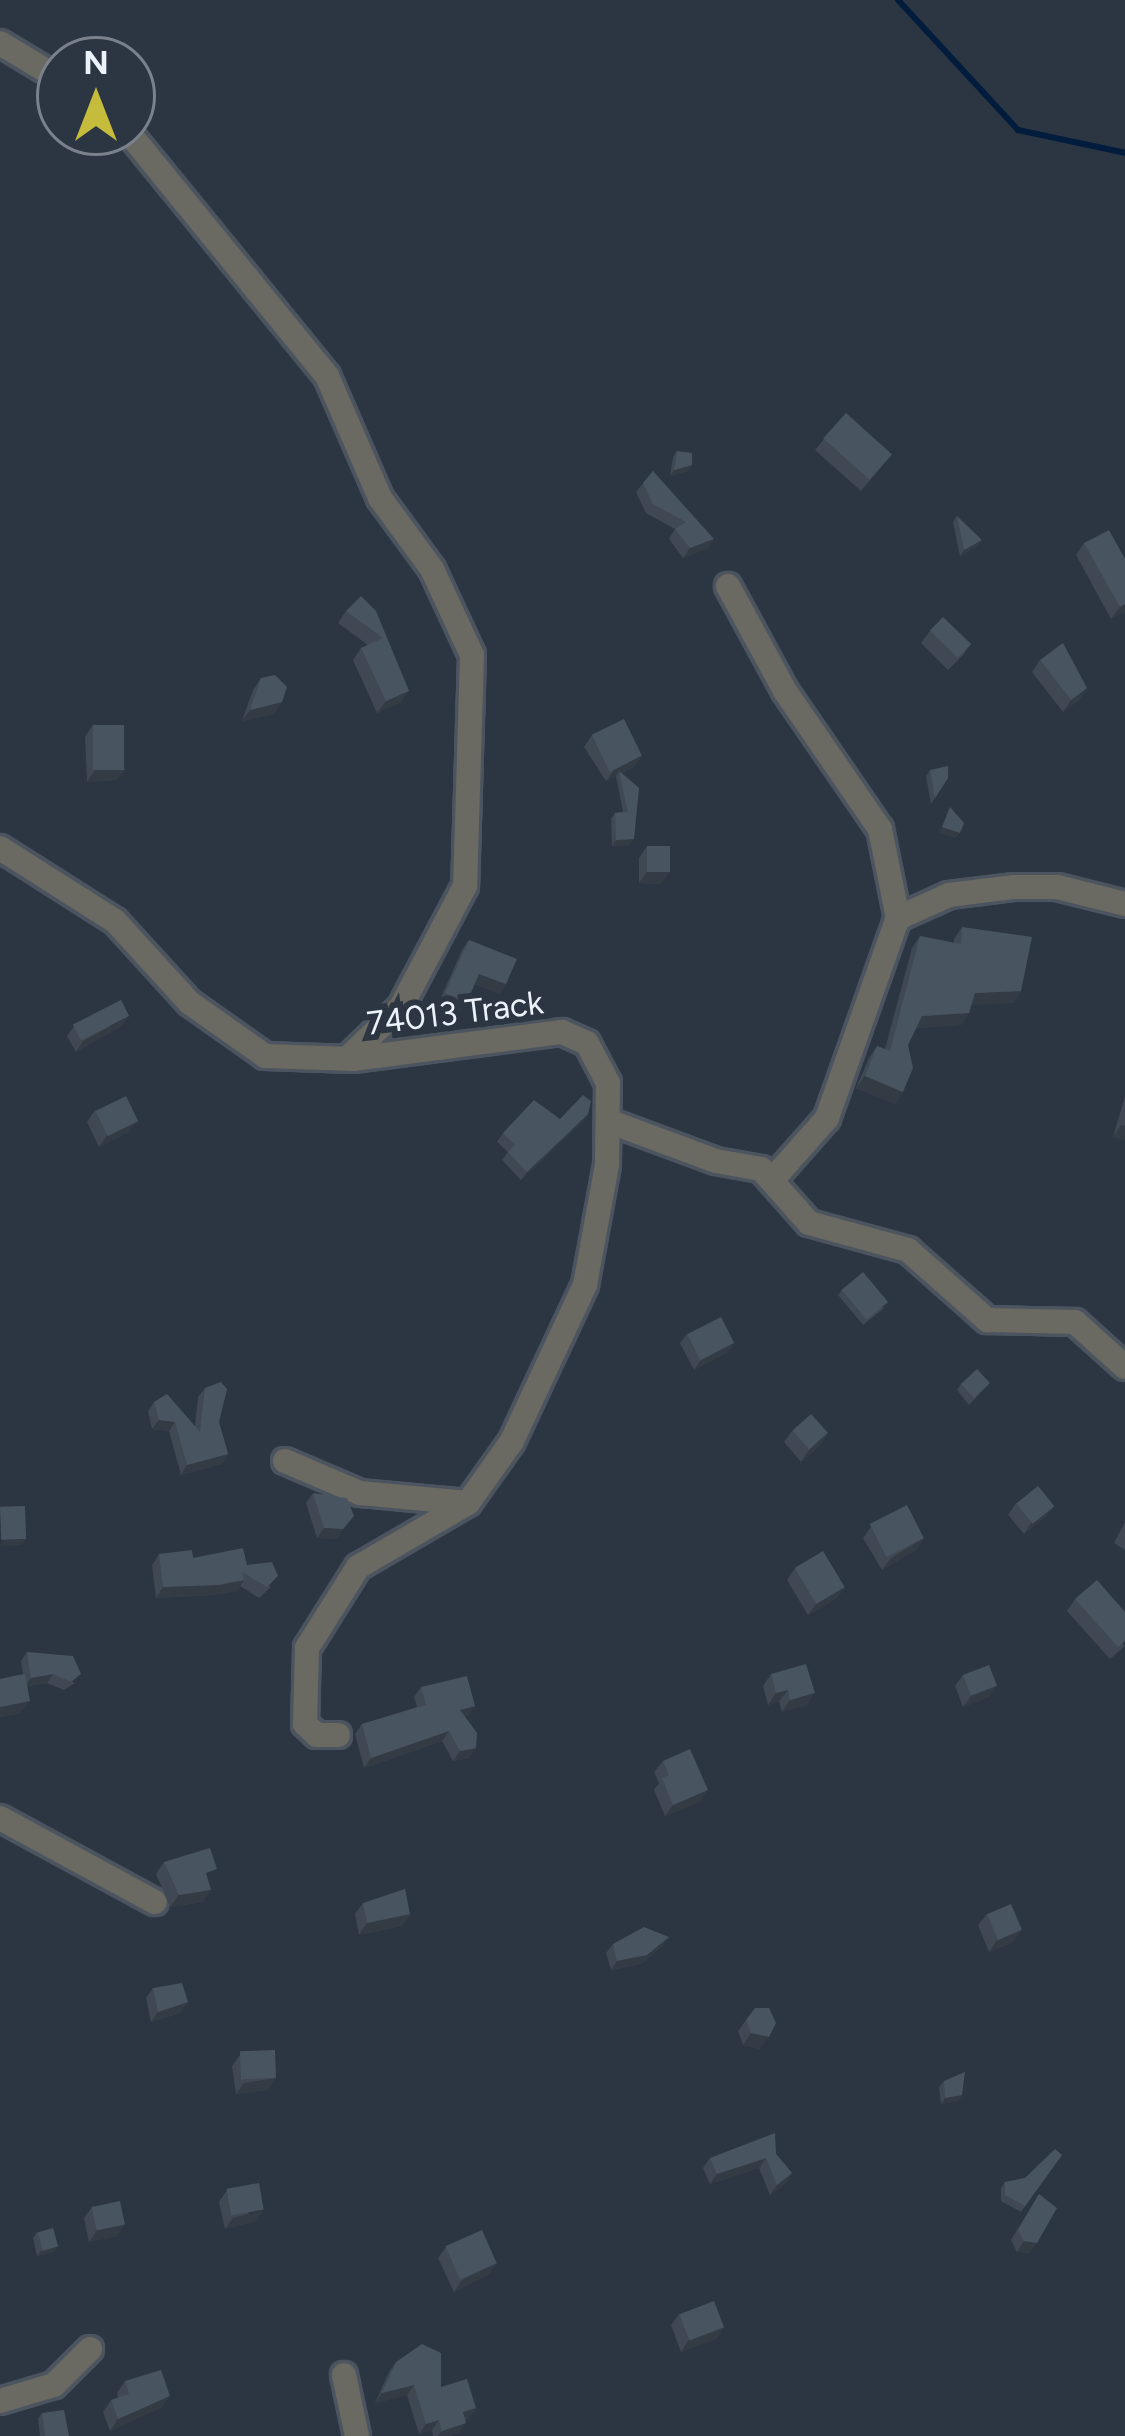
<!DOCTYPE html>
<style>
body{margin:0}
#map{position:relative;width:1125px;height:2436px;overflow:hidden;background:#2c3642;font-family:Figtree,sans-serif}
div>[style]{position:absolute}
.stream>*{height:6px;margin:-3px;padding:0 3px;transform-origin:3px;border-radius:3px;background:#011c3d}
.roads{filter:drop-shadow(3px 0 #4b545f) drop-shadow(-3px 0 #4b545f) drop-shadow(0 3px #4b545f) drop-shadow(0 -3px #4b545f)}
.minor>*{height:24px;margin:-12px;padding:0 12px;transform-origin:12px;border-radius:12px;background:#6a6a62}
.wall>*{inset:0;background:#3f4853}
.shaded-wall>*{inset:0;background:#333b44}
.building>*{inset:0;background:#495461;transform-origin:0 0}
span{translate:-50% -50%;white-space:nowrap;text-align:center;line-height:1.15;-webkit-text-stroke:12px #2c3642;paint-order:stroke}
.street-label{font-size:33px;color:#ecf2fa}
.north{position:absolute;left:36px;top:36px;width:120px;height:120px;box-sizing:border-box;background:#2c3642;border:3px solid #79818c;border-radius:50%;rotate:0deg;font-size:33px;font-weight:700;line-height:48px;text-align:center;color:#ecf2fa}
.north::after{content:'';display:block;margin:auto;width:42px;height:54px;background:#c6bc3c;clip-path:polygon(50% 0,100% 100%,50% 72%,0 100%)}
</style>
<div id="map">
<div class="stream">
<div style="left:898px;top:0;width:177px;rotate:47.3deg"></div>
<div style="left:1018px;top:130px;width:109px;rotate:12.1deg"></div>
</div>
<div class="roads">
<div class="minor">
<div style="left:0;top:43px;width:70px;rotate:31deg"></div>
<div style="left:128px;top:132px;width:315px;rotate:50.8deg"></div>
<div style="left:327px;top:376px;width:133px;rotate:66.5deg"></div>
<div style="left:380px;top:498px;width:88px;rotate:53.8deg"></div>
<div style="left:432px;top:569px;width:95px;rotate:65.1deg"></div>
<div style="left:472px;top:655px;width:231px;rotate:91.7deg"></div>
<div style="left:465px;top:886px;width:137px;rotate:117.9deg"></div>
<div style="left:401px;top:1007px;width:68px;rotate:136.2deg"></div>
<div style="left:728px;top:586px;width:119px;rotate:61.5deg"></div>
<div style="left:785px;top:691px;width:168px;rotate:55.5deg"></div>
<div style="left:880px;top:829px;width:91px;rotate:78.6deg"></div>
<div style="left:0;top:848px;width:136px;rotate:32.4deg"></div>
<div style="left:115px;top:921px;width:111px;rotate:47.6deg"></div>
<div style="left:190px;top:1003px;width:92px;rotate:35.2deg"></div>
<div style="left:265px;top:1056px;width:88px;rotate:2deg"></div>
<div style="left:353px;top:1059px;width:211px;rotate:-7.4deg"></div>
<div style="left:562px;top:1032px;width:27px;rotate:24deg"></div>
<div style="left:587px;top:1043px;width:45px;rotate:62.3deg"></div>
<div style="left:608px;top:1083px;width:82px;rotate:90.7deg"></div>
<div style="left:607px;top:1165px;width:122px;rotate:100.4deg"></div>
<div style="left:585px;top:1285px;width:172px;rotate:115.1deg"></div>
<div style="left:512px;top:1441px;width:76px;rotate:125.4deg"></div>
<div style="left:468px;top:1503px;width:127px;rotate:149.8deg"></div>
<div style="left:358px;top:1567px;width:96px;rotate:122.2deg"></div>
<div style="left:307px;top:1648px;width:76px;rotate:91.5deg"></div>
<div style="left:305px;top:1724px;width:16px;rotate:43deg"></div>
<div style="left:317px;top:1735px;width:21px"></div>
<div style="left:608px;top:1121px;width:115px;rotate:20.3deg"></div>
<div style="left:716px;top:1161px;width:46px;rotate:10.1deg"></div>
<div style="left:761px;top:1169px;width:72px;rotate:48.4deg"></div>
<div style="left:809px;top:1223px;width:103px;rotate:15.3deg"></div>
<div style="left:908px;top:1250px;width:106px;rotate:41.5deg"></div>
<div style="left:987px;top:1320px;width:88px;rotate:1.3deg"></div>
<div style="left:1075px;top:1322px;width:67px;rotate:42deg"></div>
<div style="left:774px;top:1178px;width:80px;rotate:-48.5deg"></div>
<div style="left:827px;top:1118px;width:212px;rotate:-70.5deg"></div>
<div style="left:898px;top:918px;width:56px;rotate:-24.3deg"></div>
<div style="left:949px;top:895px;width:64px;rotate:-7.1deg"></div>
<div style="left:1013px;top:887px;width:44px"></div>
<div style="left:1057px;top:887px;width:70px;rotate:14deg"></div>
<div style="left:285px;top:1461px;width:82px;rotate:23.1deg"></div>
<div style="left:360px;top:1493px;width:107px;rotate:5.3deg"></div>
<div style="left:0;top:1818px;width:176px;rotate:28.5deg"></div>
<div style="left:344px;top:2375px;width:62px;rotate:78deg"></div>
<div style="left:0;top:2401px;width:56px;rotate:-16.5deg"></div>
<div style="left:54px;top:2385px;width:51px;rotate:-45deg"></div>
</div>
</div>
<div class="wall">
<div style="clip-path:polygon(824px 439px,892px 454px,861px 491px,815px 450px)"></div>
<div style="clip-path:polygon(677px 451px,692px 465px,688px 471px,670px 476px,673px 457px)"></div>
<div style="clip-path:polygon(653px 471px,708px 548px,683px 558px,669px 539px,675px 529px,646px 513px,636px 492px)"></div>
<div style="clip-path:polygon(957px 516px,978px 546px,960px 556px,953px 522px)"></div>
<div style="clip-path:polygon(1084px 543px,1125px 612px,1111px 619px,1076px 555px)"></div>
<div style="clip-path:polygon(346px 611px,376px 611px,401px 702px,377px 713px,353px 660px,361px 648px,368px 645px,338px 623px)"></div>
<div style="clip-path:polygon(930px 631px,971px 644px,963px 655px,948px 670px,921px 643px)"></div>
<div style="clip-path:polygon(1040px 660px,1087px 688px,1079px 700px,1063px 712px,1032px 672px)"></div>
<div style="clip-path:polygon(261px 678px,282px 702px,274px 714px,242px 721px,253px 690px)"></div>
<div style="clip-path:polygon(93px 725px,125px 769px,117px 780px,87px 782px,85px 737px)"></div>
<div style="clip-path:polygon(592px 735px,634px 767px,622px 773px,639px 788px,630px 845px,612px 846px,611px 819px,615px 813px,623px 812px,616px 776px,606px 781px,584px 747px)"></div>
<div style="clip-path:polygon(930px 770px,948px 778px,931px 804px,926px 776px)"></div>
<div style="clip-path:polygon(647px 846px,661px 884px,639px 883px,639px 858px)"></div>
<div style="clip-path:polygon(962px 927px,1021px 991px,1013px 1003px,972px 1004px,969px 1013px,961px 1025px,916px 1028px,908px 1045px,903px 1092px,895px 1104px,856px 1088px,869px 1058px,877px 1046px,885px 1049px,912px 948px,920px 936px,954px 943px,954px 939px)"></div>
<div style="clip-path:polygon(469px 940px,506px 984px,500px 994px,474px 984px,460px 1011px,439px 1002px,462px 950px)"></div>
<div style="clip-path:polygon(74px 1026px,122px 1026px,76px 1052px,67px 1036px)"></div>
<div style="clip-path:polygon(1125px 1096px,1125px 1140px,1113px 1137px)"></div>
<div style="clip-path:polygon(95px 1110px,129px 1132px,99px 1147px,87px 1122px)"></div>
<div style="clip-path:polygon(588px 1114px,582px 1122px,521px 1180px,502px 1160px,508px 1152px,497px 1142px,503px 1133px)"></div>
<div style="clip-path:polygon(842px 1290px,884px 1308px,863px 1325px,838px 1295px)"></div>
<div style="clip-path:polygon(687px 1334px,734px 1343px,728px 1352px,694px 1370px,680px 1343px)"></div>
<div style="clip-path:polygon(990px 1383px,969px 1405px,957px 1390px,961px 1384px)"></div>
<div style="clip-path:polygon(205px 1388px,219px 1422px,228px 1454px,222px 1464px,181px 1475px,169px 1431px,152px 1429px,148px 1411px,154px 1402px,195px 1426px,198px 1397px)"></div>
<div style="clip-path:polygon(792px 1431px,828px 1433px,820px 1445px,801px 1462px,784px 1442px)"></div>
<div style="clip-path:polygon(313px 1493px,337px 1539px,317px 1538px,306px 1503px)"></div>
<div style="clip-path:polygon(1016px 1503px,1054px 1506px,1045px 1517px,1024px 1534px,1008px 1515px)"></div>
<div style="clip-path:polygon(1125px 1522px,1125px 1550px,1114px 1543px)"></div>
<div style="clip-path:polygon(871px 1527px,924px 1538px,916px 1550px,882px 1570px,863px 1538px)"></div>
<div style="clip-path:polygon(159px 1554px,247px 1565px,271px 1587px,259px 1598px,240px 1586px,237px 1591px,212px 1595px,156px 1598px,152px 1565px)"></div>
<div style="clip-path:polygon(795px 1568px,845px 1587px,837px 1598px,808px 1615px,787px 1580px)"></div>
<div style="clip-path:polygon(1075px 1599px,1125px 1646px,1110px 1659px,1067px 1611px)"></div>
<div style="clip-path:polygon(27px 1652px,75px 1683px,64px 1690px,47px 1683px,27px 1686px,21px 1713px,0 1717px,0 1679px,23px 1674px,21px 1661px)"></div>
<div style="clip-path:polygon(771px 1674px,807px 1705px,782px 1712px,779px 1701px,768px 1705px,763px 1686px)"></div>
<div style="clip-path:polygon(963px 1675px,997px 1686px,989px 1697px,963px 1707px,955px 1686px)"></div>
<div style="clip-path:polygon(421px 1687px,475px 1706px,465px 1717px,476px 1748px,469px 1758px,453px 1761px,442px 1741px,364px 1768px,355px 1734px,362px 1724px,417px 1707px,414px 1697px)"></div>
<div style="clip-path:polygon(663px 1761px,700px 1802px,665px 1816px,654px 1790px,659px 1783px,654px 1772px)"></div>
<div style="clip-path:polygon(164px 1862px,208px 1881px,203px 1902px,170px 1907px,156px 1874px)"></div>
<div style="clip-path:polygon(363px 1903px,410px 1914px,402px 1926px,359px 1935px,355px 1914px)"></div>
<div style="clip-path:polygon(987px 1914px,1013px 1942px,989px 1952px,978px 1925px)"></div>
<div style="clip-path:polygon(669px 1937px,662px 1946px,641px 1964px,611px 1970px,606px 1953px,613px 1944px)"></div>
<div style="clip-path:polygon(153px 1988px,188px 2002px,180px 2013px,151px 2022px,146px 1998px)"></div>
<div style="clip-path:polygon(746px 2020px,760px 2049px,743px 2045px,738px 2031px)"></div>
<div style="clip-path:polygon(240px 2055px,276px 2078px,268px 2090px,236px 2094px,232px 2066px)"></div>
<div style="clip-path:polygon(944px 2081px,962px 2095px,958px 2101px,941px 2104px,939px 2087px)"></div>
<div style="clip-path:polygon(776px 2154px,792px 2173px,785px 2184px,770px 2195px,759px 2168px,710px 2184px,703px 2168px,710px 2158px)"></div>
<div style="clip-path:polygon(1062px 2155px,1021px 2212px,1001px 2201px,1001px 2188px,1005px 2182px,1025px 2178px)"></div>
<div style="clip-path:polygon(227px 2190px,256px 2221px,225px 2229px,219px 2202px)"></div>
<div style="clip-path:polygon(1039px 2194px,1030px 2253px,1017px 2252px,1011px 2240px)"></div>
<div style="clip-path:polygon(92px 2207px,117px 2236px,89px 2242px,84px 2218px)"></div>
<div style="clip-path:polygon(37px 2232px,54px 2252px,37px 2256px,33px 2238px)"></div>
<div style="clip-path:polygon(446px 2247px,497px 2263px,489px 2274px,454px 2292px,438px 2258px)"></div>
<div style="clip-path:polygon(679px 2314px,724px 2327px,716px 2339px,681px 2352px,671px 2325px)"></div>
<div style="clip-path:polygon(396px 2362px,476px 2408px,469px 2418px,465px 2420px,459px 2433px,450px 2436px,433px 2436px,432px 2430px,419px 2434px,407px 2395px,375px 2403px,389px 2372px)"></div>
<div style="clip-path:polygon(125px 2381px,162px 2407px,110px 2431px,103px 2412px,111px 2400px,118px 2398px,117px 2393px)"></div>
<div style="clip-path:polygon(42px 2413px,69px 2436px,40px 2436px,38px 2419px)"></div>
</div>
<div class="shaded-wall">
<div style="clip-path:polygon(692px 465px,688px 471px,670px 476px,674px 470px)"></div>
<div style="clip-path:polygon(714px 539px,708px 548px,683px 558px,690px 548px)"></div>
<div style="clip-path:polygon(982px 540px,978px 546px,960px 556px,964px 550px)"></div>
<div style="clip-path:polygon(1125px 604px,1125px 612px,1111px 619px,1120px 607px)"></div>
<div style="clip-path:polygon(1087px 688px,1079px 700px,1063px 712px,1071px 700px)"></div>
<div style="clip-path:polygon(409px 691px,401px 702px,377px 713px,386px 701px)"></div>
<div style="clip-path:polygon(282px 702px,274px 714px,242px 721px,250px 710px)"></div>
<div style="clip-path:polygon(642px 756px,634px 767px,620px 774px,619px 771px,616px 776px,606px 781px,614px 770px)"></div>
<div style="clip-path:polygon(125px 769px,117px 780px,87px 782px,95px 770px)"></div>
<div style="clip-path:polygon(942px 827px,960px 833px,956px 838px,938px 833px)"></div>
<div style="clip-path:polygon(634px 839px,630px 845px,612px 846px,616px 840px)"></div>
<div style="clip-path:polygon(647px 872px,670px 872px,661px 884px,639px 883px)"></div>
<div style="clip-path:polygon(479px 974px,506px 984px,500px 994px,472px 983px)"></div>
<div style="clip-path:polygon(1021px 991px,1013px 1003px,967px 1005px,975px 993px)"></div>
<div style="clip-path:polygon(969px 1013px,961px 1025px,913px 1028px,922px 1016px)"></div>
<div style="clip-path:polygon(129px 1016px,122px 1026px,76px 1052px,83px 1041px)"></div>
<div style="clip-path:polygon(865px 1076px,903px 1092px,895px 1104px,856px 1088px)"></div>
<div style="clip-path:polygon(588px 1114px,582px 1122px,521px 1180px,527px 1172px)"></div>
<div style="clip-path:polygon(138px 1121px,129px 1132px,99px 1147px,107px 1135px)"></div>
<div style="clip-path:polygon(1121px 1125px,1125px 1126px,1125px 1140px,1113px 1137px)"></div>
<div style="clip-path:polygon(734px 1343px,728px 1352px,694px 1370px,700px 1361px)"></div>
<div style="clip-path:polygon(159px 1420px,175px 1422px,169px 1431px,152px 1429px)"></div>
<div style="clip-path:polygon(828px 1433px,820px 1445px,801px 1462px,809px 1450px)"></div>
<div style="clip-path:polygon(228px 1454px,222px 1464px,181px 1475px,187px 1465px)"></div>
<div style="clip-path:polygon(1054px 1506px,1045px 1517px,1024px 1534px,1032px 1522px)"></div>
<div style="clip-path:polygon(354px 1516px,337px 1539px,317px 1538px,324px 1528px)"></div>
<div style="clip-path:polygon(924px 1538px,916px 1550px,882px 1570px,891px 1558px)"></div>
<div style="clip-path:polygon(26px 1539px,22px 1545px,0 1546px,3px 1540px)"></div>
<div style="clip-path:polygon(244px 1580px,237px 1591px,212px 1595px,156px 1598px,163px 1587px)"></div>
<div style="clip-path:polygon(845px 1587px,837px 1598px,808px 1615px,816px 1604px)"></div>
<div style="clip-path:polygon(53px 1674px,47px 1683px,25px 1686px,31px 1678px)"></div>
<div style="clip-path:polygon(997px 1686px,989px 1697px,963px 1707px,971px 1696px)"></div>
<div style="clip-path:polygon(788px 1690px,779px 1701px,768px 1705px,776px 1693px)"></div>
<div style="clip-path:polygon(815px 1693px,807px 1705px,782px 1712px,790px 1700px)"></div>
<div style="clip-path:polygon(30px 1701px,21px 1713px,0 1717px,0 1707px)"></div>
<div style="clip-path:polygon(475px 1706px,468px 1716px,453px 1720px,460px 1710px)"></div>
<div style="clip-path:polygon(449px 1731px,442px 1741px,364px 1768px,371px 1758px)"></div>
<div style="clip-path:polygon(476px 1748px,469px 1758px,453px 1761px,460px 1751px)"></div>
<div style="clip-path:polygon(708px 1790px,700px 1802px,665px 1816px,673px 1805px)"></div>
<div style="clip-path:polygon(211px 1890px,203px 1902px,170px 1907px,179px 1895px)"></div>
<div style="clip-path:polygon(410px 1914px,402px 1926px,359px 1935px,367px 1923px)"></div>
<div style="clip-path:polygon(1022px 1930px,1013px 1942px,989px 1952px,997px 1940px)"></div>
<div style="clip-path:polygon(669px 1937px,662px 1946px,641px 1964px,611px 1970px,617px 1961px)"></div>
<div style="clip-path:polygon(188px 2002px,180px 2013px,151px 2022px,158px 2012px)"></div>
<div style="clip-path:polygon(751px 2033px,769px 2037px,760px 2049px,743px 2045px)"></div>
<div style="clip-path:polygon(276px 2078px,268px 2090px,236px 2094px,244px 2083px)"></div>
<div style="clip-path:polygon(962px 2095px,958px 2101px,941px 2104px,945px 2098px)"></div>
<div style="clip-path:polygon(766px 2158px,759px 2168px,710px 2184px,717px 2174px)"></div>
<div style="clip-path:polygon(792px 2173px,785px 2184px,770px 2195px,777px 2185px)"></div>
<div style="clip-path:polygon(264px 2210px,256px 2221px,225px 2229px,233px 2218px)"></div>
<div style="clip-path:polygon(125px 2224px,117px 2236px,89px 2242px,97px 2230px)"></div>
<div style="clip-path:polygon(1024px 2241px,1037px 2243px,1030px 2253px,1017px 2252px)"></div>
<div style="clip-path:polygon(58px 2246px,54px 2252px,37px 2256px,41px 2251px)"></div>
<div style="clip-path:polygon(497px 2263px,489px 2274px,454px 2292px,462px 2280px)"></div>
<div style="clip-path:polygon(724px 2327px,716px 2339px,681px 2352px,689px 2340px)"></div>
<div style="clip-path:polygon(414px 2385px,407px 2395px,375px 2403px,382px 2393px)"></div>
<div style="clip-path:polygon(170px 2396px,162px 2407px,110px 2431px,118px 2419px)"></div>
<div style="clip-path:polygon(476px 2408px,469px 2418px,455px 2423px,463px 2412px)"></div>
<div style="clip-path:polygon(439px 2420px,432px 2430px,419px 2434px,426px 2424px)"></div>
<div style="clip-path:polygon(466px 2423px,459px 2433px,450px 2436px,438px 2436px,442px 2431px)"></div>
</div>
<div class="building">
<div style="left:846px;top:413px;width:62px;height:34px;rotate:42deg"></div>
<div style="clip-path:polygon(677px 451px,692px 453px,692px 465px,674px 470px)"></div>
<div style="clip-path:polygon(653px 471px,714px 539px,690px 548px,675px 529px,686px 522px,653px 504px,643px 483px)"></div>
<div style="clip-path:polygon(957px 516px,982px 540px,964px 550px)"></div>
<div style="clip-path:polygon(1109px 530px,1125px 559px,1125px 604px,1120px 607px,1084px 543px)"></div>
<div style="clip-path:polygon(361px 596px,376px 611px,409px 691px,386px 701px,361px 648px,383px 638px,346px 611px)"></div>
<div style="left:943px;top:617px;width:39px;height:19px;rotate:44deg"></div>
<div style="clip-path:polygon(1063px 643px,1087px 688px,1071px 700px,1040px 660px)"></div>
<div style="clip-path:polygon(275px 675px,287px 687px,282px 702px,250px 710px,261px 678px)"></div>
<div style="left:624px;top:719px;width:41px;height:36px;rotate:64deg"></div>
<div style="left:93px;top:725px;width:31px;height:45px"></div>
<div style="clip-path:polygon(948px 766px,948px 778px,935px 798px,930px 770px)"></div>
<div style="clip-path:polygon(619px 771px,639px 788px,634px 839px,616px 840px,615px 813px,628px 812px)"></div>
<div style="clip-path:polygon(950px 807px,964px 823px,960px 833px,942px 827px)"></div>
<div style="left:647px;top:846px;width:23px;height:26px"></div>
<div style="clip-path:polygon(962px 927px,1032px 937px,1021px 991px,975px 993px,969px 1013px,922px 1016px,908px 1045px,913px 1068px,903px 1092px,865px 1076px,877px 1046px,890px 1051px,920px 936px,961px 944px)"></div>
<div style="clip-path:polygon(469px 940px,517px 959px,506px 984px,479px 974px,467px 1002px,445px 993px)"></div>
<div style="left:121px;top:1000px;width:18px;height:54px;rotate:63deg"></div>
<div style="clip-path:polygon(583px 1095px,591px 1101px,588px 1114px,527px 1172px,508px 1152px,515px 1145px,503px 1133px,534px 1100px,560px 1119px)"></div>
<div style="left:126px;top:1096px;width:28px;height:34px;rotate:64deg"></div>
<div style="left:863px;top:1272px;width:39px;height:28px;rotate:50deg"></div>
<div style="left:721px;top:1317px;width:29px;height:38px;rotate:63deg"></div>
<div style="left:977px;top:1369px;width:19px;height:22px;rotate:47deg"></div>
<div style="clip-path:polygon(221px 1382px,227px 1389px,219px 1422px,228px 1454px,187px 1465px,175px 1422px,159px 1420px,154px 1402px,167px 1394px,200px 1432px,205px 1388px)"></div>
<div style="left:811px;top:1414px;width:25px;height:25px;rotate:48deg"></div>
<div style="left:1038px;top:1486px;width:26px;height:28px;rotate:51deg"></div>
<div style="clip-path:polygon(313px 1493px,347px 1498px,354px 1516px,343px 1529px,324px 1528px)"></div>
<div style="left:907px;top:1505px;width:37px;height:42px;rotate:63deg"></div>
<div style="left:25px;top:1506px;width:33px;height:25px;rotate:88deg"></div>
<div style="clip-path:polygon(243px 1548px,247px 1565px,272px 1562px,278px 1576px,267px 1587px,242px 1572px,244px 1580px,219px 1585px,163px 1587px,159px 1554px,192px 1550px,193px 1558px)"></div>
<div style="left:823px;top:1551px;width:42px;height:33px;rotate:59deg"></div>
<div style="clip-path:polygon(1097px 1580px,1125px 1612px,1125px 1641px,1118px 1647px,1075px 1599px)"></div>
<div style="clip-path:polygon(27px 1652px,73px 1656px,81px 1674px,71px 1682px,53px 1674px,31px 1678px)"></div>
<div style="clip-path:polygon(806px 1664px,815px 1693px,790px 1700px,788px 1690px,776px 1693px,771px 1674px)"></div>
<div style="left:989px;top:1665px;width:22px;height:28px;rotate:69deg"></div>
<div style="clip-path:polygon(25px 1674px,30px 1701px,0 1707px,0 1679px)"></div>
<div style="clip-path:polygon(467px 1676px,475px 1706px,460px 1710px,477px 1733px,476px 1748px,460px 1751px,449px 1731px,371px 1758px,362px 1724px,426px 1705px,421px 1687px)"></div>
<div style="clip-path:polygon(690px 1749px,708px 1790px,673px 1805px,662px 1778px,669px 1775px,663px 1761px)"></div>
<div style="clip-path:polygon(210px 1848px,217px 1869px,206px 1873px,211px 1890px,179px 1895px,164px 1862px)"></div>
<div style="clip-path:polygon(405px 1889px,410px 1914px,367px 1923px,363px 1903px)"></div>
<div style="left:1011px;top:1904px;width:28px;height:26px;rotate:67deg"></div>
<div style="clip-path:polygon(644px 1927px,669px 1937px,647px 1955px,617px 1961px,613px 1944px)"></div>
<div style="clip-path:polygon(182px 1983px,188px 2002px,158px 2012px,153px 1988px)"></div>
<div style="clip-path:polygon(755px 2008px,769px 2008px,776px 2023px,769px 2037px,751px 2033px,746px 2020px)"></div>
<div style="left:275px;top:2050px;width:28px;height:35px;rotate:88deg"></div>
<div style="clip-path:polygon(965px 2072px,962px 2095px,945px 2098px,944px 2081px)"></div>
<div style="clip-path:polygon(775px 2133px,776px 2154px,792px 2173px,777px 2185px,766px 2158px,717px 2174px,710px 2158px)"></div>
<div style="clip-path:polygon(1055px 2149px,1062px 2155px,1025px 2206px,1005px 2195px,1005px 2182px,1025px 2178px)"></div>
<div style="left:259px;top:2183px;width:27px;height:33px;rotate:80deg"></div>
<div style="clip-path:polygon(1039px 2194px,1057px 2208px,1037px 2243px,1024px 2241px,1018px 2230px)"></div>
<div style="left:120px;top:2201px;width:24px;height:29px;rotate:78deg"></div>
<div style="left:53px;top:2228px;width:19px;height:16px;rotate:74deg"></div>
<div style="left:482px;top:2230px;width:36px;height:40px;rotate:66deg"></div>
<div style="left:714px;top:2301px;width:28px;height:37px;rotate:69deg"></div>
<div style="clip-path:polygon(422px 2344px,441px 2353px,441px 2387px,467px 2379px,476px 2408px,463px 2412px,466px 2423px,442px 2431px,439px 2420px,426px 2424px,414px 2385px,382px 2393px,396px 2362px)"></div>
<div style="clip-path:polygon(161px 2370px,170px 2396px,118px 2419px,111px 2400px,129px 2394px,125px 2381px)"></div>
<div style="clip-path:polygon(64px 2410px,69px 2436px,45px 2436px,42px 2413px)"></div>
</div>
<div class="street-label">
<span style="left:455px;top:1013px;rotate:-7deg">74013 Track</span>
</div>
<div class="north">N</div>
</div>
